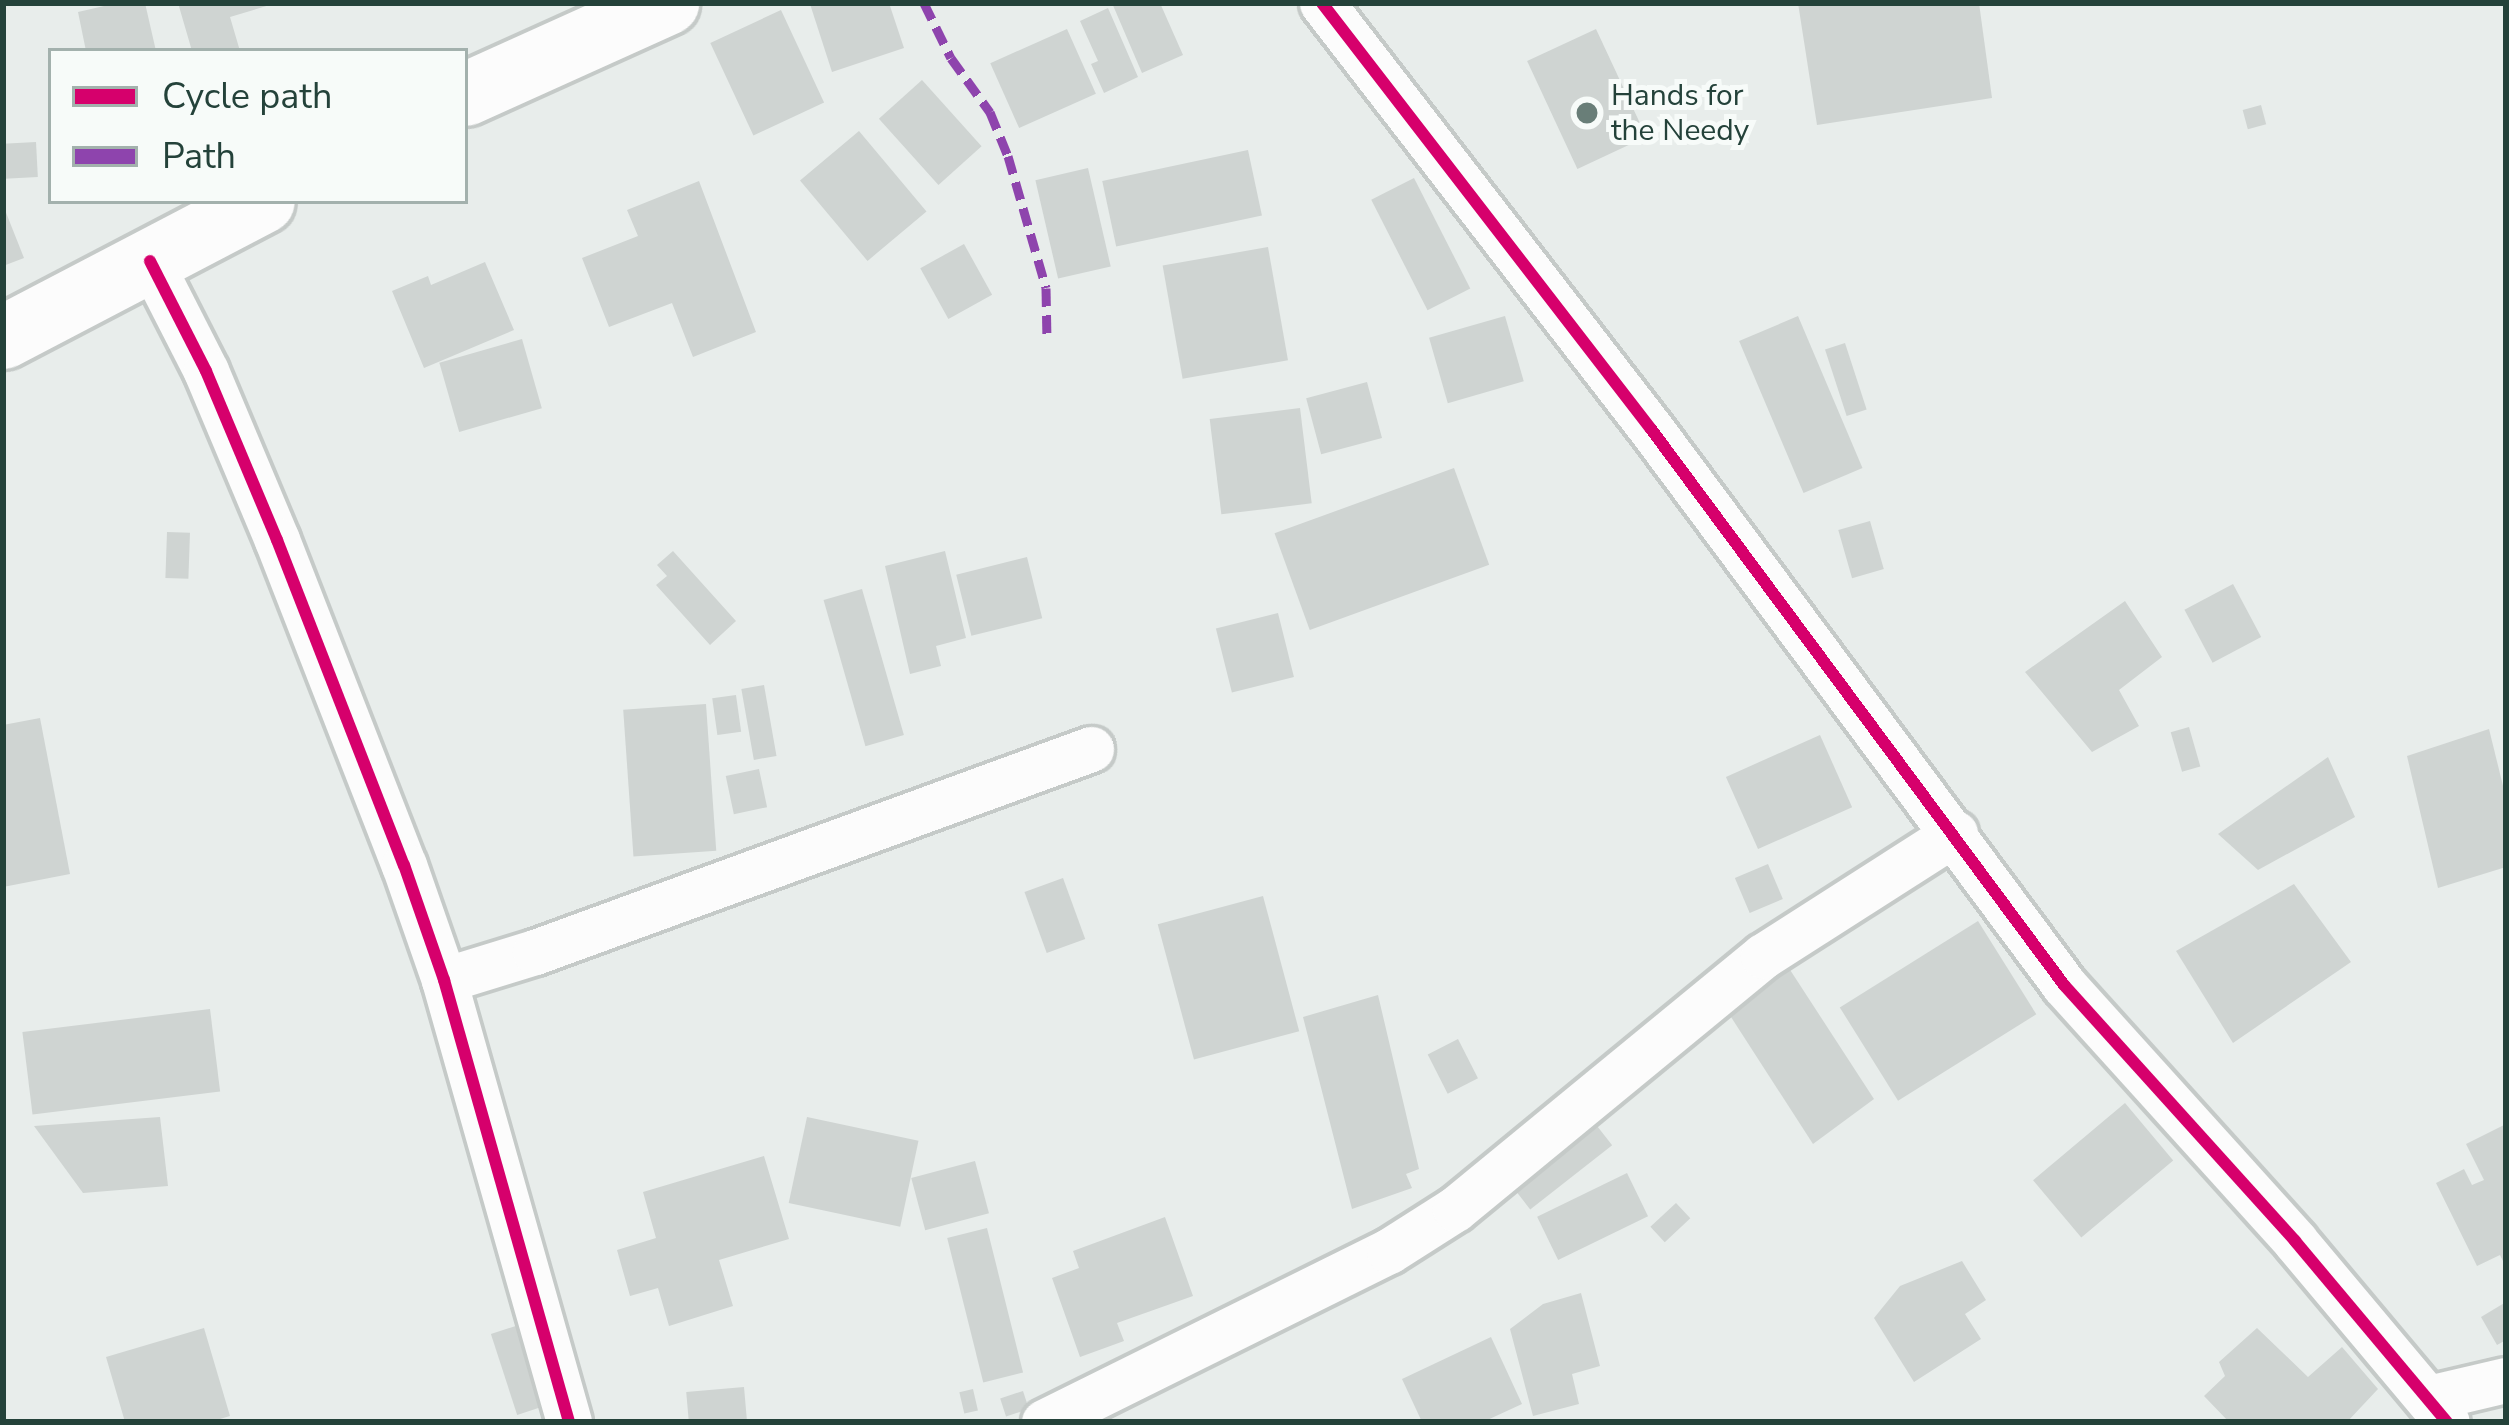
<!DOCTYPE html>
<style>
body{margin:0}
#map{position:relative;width:2509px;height:1425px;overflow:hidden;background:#e8edeb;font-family:"Nunito Sans",sans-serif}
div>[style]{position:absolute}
.building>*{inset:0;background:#cfd4d2;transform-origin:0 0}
.roads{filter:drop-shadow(3px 0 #c5cac8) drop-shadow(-3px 0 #c5cac8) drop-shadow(0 3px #c5cac8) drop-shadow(0 -3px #c5cac8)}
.street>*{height:45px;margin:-22.5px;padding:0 22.5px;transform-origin:22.5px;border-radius:22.5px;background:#fcfcfc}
.secondary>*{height:63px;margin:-31.5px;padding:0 31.5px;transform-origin:31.5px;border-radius:31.5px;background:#fcfcfc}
.quiet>*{height:9px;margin-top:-4.5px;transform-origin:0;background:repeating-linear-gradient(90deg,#8e44ad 0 18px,transparent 0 27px)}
.cycleway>*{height:12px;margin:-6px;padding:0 6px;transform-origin:6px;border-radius:6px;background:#d6006c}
.dots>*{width:33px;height:33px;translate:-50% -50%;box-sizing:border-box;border:6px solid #f7fbf9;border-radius:50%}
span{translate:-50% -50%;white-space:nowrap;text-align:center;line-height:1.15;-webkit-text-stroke:10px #f7fbf9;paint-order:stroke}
.poi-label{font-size:30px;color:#24423a}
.left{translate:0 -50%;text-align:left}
.frame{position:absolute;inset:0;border:6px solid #24423a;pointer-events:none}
.legend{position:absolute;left:48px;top:48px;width:420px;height:156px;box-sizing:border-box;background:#f7fbf9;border:3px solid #a3b1ad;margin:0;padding:15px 21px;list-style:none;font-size:36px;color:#24423a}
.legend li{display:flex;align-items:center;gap:24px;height:60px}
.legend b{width:60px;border:3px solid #a3b1ad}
</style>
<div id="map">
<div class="building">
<div style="clip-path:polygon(117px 3px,145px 3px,156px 51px,86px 51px,78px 12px)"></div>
<div style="clip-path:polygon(178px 3px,272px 3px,273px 4px,230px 17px,240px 51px,192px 51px)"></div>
<div style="clip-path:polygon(889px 3px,904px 48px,832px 72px,810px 4px)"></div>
<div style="clip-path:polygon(1112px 3px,1160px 3px,1183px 55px,1142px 73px)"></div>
<div style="clip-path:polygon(1798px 3px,1979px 3px,1992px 98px,1817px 125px)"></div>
<div style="clip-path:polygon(1108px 8px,1138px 77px,1104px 93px,1091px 64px,1098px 61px,1080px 21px)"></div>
<div style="left:781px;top:10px;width:102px;height:78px;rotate:65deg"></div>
<div style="left:1067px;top:29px;width:71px;height:84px;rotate:66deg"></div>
<div style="left:1596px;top:29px;width:119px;height:76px;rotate:65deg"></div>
<div style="left:922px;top:80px;width:89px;height:58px;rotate:48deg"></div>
<div style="left:2261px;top:105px;width:20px;height:19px;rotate:75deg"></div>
<div style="left:859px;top:131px;width:105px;height:77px;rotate:50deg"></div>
<div style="left:36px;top:142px;width:35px;height:33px;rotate:87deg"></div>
<div style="left:1248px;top:150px;width:67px;height:149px;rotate:78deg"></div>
<div style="left:1088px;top:168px;width:101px;height:54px;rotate:77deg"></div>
<div style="left:1414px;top:178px;width:124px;height:48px;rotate:63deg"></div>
<div style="clip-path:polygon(699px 181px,756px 332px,693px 357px,672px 303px,609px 327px,582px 258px,638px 236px,627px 210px)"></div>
<div style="clip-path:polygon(3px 205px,24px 258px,3px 266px)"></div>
<div style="left:964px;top:244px;width:58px;height:50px;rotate:61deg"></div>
<div style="left:1268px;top:247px;width:115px;height:107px;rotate:80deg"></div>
<div style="clip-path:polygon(485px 262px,514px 330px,424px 368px,392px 291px,428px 276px,431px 285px)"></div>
<div style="left:1505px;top:316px;width:68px;height:79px;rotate:74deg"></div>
<div style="left:1798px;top:316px;width:165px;height:64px;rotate:67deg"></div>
<div style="left:522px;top:339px;width:72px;height:86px;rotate:74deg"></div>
<div style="left:1845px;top:343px;width:70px;height:21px;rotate:72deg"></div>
<div style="left:1367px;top:382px;width:58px;height:63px;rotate:75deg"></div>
<div style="left:1300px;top:408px;width:96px;height:91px;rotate:83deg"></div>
<div style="left:1454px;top:468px;width:103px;height:191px;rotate:70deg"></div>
<div style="left:1870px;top:521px;width:50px;height:33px;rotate:74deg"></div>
<div style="left:167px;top:532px;width:23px;height:46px;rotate:2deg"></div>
<div style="clip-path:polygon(673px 551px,736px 621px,710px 645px,656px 585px,667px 576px,657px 565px)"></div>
<div style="clip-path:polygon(945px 551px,966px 638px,936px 646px,941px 666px,910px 674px,885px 566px)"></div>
<div style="left:1027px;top:557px;width:63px;height:73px;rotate:76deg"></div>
<div style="left:2233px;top:584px;width:60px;height:55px;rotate:62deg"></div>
<div style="left:862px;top:589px;width:152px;height:40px;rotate:74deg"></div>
<div style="clip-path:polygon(2125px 601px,2162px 657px,2119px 690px,2139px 726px,2092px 752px,2025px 672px)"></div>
<div style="left:1278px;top:613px;width:66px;height:64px;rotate:76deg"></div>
<div style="left:764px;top:685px;width:72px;height:23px;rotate:80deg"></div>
<div style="left:736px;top:695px;width:37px;height:24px;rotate:82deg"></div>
<div style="left:706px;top:704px;width:147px;height:83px;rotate:86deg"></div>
<div style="clip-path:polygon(40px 718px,70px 874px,3px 887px,3px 725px)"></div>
<div style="left:2189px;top:727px;width:41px;height:19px;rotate:74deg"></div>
<div style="clip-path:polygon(2489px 729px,2506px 798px,2506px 867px,2438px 888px,2407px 756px)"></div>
<div style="left:1820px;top:735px;width:79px;height:103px;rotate:66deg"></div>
<div style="clip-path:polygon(2328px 757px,2355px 817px,2258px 870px,2218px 834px)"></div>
<div style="left:759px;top:769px;width:39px;height:34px;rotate:78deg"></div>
<div style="left:1768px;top:864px;width:38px;height:36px;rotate:67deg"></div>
<div style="left:1063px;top:878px;width:65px;height:41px;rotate:70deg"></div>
<div style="clip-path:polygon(2294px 884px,2351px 962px,2233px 1043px,2176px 951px)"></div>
<div style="left:1263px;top:896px;width:140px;height:109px;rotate:75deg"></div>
<div style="left:1978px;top:921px;width:110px;height:163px;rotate:58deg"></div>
<div style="clip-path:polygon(1783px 959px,1874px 1099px,1813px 1144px,1731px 1017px)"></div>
<div style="clip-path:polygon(1378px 995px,1419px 1169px,1406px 1174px,1412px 1188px,1352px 1209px,1303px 1017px)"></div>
<div style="left:210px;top:1009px;width:83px;height:189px;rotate:83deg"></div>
<div style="left:1458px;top:1039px;width:44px;height:34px;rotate:63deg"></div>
<div style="left:2125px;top:1103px;width:75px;height:120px;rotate:50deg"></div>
<div style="clip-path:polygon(160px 1117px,168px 1186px,83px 1193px,34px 1126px)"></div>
<div style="left:807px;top:1117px;width:114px;height:88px;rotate:12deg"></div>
<div style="left:1590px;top:1117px;width:36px;height:104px;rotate:52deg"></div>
<div style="clip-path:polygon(2506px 1124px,2506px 1267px,2500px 1255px,2477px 1266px,2436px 1183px,2464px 1169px,2472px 1185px,2484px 1180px,2466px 1144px)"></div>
<div style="clip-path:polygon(764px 1156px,789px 1239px,719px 1260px,733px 1306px,669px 1326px,658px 1288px,630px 1296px,617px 1250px,656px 1238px,643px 1192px)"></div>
<div style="left:975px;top:1161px;width:54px;height:66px;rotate:75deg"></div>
<div style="left:1627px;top:1173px;width:48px;height:100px;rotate:64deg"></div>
<div style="left:1676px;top:1203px;width:21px;height:35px;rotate:47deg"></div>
<div style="clip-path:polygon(1165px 1217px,1193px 1296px,1117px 1323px,1124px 1341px,1080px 1357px,1052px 1278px,1079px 1268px,1073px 1251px)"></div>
<div style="left:987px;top:1228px;width:149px;height:41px;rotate:76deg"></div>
<div style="clip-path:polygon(1962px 1261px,1986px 1300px,1965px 1314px,1981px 1339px,1914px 1382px,1874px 1318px,1900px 1286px)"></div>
<div style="clip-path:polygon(1581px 1293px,1600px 1366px,1572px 1374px,1579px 1404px,1533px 1416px,1510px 1329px,1543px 1304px)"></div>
<div style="clip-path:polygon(2506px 1302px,2506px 1340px,2497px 1345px,2481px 1317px)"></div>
<div style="left:528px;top:1322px;width:85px;height:39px;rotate:72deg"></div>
<div style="clip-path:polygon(204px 1328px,230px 1416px,210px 1422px,125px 1422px,106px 1357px)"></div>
<div style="clip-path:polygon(2257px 1328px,2308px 1377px,2342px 1347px,2378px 1389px,2347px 1422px,2229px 1422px,2204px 1396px,2225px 1376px,2219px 1362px)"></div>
<div style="clip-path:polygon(1491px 1337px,1522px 1404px,1483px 1422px,1422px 1422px,1402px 1379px)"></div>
<div style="left:744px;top:1387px;width:35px;height:58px;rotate:85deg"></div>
<div style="left:973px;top:1389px;width:22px;height:14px;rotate:77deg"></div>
<div style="left:1023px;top:1391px;width:19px;height:24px;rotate:72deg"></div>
</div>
<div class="roads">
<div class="street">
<div style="left:1322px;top:3px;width:538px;rotate:52.32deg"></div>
<div style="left:1651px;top:429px;width:693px;rotate:53.39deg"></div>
<div style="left:2064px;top:985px;width:345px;rotate:47.9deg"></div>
<div style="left:2295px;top:1241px;width:236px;rotate:50deg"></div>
<div style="left:150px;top:261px;width:123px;rotate:63deg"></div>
<div style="left:206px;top:371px;width:183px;rotate:67.2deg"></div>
<div style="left:277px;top:540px;width:349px;rotate:68.7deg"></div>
<div style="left:404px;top:865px;width:122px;rotate:70.8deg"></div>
<div style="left:444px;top:980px;width:459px;rotate:74.2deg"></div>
<div style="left:444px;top:980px;width:95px;rotate:-17.1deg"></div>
<div style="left:535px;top:952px;width:592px;rotate:-20.06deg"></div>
<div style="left:2429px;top:1398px;width:79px;rotate:-13.2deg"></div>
<div style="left:1044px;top:1422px;width:385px;rotate:-26.4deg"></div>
<div style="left:1389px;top:1251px;width:78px;rotate:-32.5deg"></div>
<div style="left:1455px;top:1209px;width:399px;rotate:-39.4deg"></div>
<div style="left:1763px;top:956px;width:228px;rotate:-32.6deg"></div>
</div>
<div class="secondary">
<div style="left:465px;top:94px;width:222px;rotate:-24.3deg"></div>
<div style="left:3px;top:337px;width:293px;rotate:-27.6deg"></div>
</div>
</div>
<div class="quiet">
<div style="left:924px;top:3px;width:61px;rotate:63.9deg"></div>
<div style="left:951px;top:58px;width:67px;rotate:54.2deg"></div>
<div style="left:990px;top:112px;width:48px;rotate:67.8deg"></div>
<div style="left:1008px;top:156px;width:137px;rotate:73.9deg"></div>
<div style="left:1046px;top:288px;width:52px;rotate:88.9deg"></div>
</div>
<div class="cycleway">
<div style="left:1322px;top:3px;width:538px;rotate:52.32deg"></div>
<div style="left:1651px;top:429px;width:693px;rotate:53.39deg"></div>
<div style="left:2064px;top:985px;width:345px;rotate:47.9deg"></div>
<div style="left:2295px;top:1241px;width:236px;rotate:50deg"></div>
<div style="left:150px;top:261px;width:123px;rotate:63deg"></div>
<div style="left:206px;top:371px;width:183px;rotate:67.2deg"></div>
<div style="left:277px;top:540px;width:349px;rotate:68.7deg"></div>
<div style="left:404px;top:865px;width:122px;rotate:70.8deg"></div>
<div style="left:444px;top:980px;width:459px;rotate:74.2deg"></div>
</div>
<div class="dots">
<div style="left:1587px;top:113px;background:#697e78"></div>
</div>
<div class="poi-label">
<span class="left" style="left:1611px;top:113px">Hands for<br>the Needy</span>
</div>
<div class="frame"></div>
<ul class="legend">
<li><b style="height:15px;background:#d6006c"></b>Cycle path</li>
<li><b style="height:15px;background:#8e44ad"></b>Path</li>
</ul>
</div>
